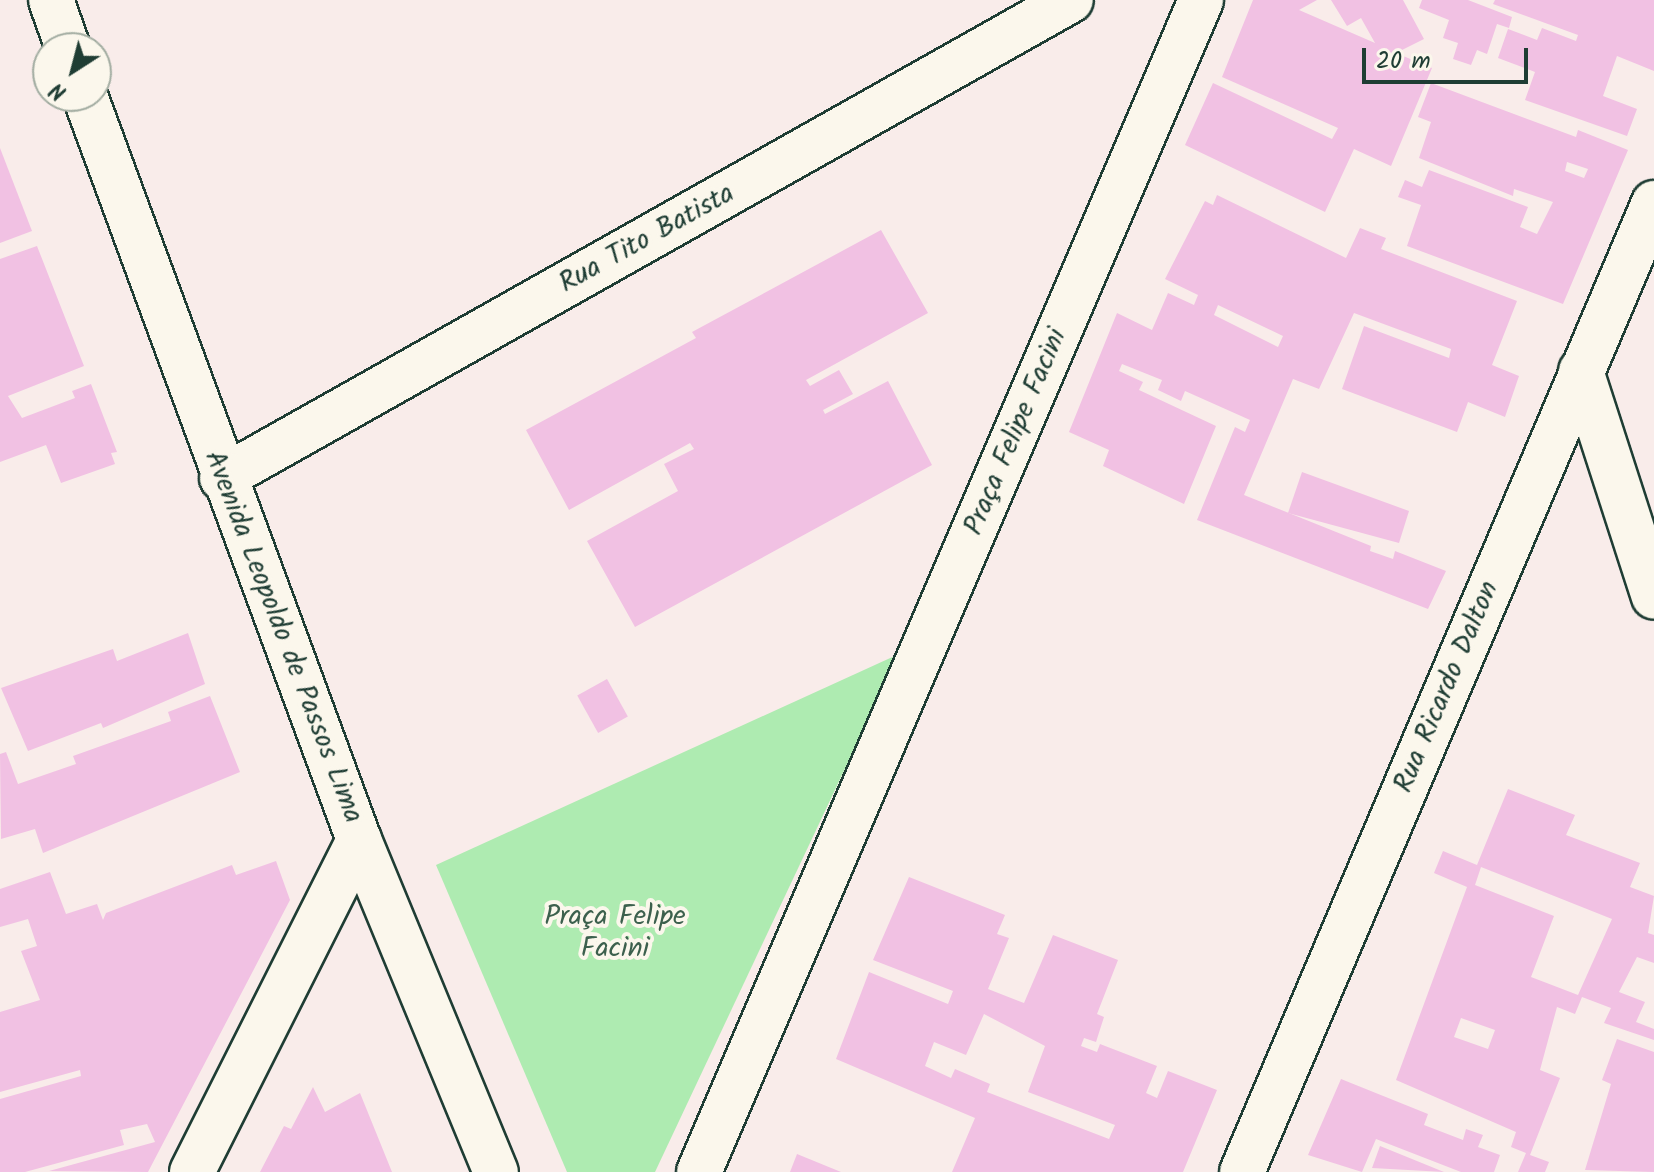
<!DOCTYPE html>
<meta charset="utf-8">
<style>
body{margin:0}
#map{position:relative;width:1654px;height:1172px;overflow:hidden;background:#f9ecea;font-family:Kalam,sans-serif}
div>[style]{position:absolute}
.green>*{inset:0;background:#aeebb1}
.building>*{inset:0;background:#f1c1e3;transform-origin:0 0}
.roads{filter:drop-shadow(2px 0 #1f3d34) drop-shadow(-2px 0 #1f3d34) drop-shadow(0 2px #1f3d34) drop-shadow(0 -2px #1f3d34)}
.minor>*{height:44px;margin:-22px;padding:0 22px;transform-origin:22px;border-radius:22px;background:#fbf7ec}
span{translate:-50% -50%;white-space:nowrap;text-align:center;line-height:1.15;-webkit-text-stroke:8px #fbf7ec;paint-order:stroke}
.street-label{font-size:28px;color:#1f3d34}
.park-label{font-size:28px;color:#3c604d}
.north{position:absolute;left:32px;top:32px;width:80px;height:80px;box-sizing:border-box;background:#fbf7ec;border:2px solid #a3ada2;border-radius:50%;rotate:216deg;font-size:22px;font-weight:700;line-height:32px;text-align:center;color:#1f3d34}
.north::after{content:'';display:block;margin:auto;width:28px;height:36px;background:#1f3d34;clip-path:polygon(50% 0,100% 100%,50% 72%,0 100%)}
.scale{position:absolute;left:1362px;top:48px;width:166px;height:36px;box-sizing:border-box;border:4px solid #1f3d34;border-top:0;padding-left:10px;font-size:24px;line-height:28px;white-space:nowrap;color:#1f3d34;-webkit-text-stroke:6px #fbf7ec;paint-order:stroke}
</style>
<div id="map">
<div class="green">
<div style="clip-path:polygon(899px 654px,655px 1172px,567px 1172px,436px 865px)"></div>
</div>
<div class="building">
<div style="clip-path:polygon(1253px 0,1317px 0,1299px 10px,1375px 43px,1361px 18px,1347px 26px,1331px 0,1403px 0,1424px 39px,1396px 53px,1432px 68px,1391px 166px,1354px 149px,1325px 212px,1185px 145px,1213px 83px,1332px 139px,1338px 128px,1222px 77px)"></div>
<div style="clip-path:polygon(1422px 0,1468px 0,1512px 17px,1509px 28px,1497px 24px,1487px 54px,1477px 50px,1471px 65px,1453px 59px,1458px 43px,1443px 38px,1449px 20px,1419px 8px)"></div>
<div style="clip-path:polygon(1495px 0,1654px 0,1654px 71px,1617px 56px,1603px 96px,1637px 109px,1627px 136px,1525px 100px,1535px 72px,1498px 58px,1508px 29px,1537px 40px,1542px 28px,1576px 41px,1578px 35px,1493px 4px)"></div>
<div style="clip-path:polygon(evenodd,1431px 83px,1576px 137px,1578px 130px,1628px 150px,1563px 304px,1407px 246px,1421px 205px,1398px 197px,1405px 180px,1422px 187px,1429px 170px,1528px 207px,1520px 227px,1537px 234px,1553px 202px,1514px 189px,1513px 196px,1419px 158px,1431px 122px,1418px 117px,1431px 83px,1567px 162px,1588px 169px,1584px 178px,1565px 171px,1567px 162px)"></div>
<div style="clip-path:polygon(0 148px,32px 231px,0 243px)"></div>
<div style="clip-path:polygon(evenodd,1217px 195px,1346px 258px,1360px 228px,1386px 238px,1381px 249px,1517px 301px,1492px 365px,1519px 376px,1505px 417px,1468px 402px,1457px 432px,1342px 389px,1364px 326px,1449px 358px,1451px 349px,1354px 313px,1319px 389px,1293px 379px,1244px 495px,1371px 546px,1370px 551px,1393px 559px,1395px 551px,1446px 571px,1428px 609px,1197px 520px,1235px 427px,1245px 432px,1250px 420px,1185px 391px,1181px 401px,1158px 390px,1162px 380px,1122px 364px,1119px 371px,1143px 382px,1139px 390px,1216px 426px,1184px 504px,1103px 466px,1109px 450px,1069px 432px,1117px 313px,1152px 330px,1168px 293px,1194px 305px,1198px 295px,1165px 279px,1205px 201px,1213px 205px,1217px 195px,1218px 305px,1283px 336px,1278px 347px,1214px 315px,1218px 305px)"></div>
<div style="clip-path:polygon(881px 230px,928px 313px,806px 380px,810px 386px,839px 370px,853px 394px,823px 410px,825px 414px,888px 381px,932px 465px,635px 627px,587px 541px,678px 491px,664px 464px,694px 449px,690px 443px,569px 510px,526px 430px,696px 338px,692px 332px)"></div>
<div style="clip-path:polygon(37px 246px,84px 366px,8px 396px,22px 418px,75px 398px,72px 391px,91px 384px,117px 452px,111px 453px,115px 464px,61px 483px,46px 445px,0 462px,0 259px)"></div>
<div style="clip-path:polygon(1302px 472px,1409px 511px,1399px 543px,1288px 513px)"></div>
<div style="clip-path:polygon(188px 633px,205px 684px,103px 728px,101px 723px,28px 751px,1px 688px,113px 649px,117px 661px)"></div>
<div style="left:607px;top:679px;width:43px;height:34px;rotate:61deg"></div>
<div style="clip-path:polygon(210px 696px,240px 772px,43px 853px,35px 829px,1px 839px,0 754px,6px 752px,18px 784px,76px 764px,73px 756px,171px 721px,168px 712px)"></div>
<div style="clip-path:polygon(evenodd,1508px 789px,1575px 815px,1566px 835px,1640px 863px,1630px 887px,1654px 896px,1648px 933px,1654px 935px,1654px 963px,1637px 957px,1619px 992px,1645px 1002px,1636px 1022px,1654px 1029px,1654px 1040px,1604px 1023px,1611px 1008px,1582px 997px,1575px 1014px,1557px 1007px,1540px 1070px,1560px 1078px,1530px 1155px,1549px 1162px,1545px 1172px,1518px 1172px,1526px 1153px,1511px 1147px,1516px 1132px,1396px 1080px,1467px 887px,1434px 873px,1443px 851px,1477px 865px,1508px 789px,1481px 867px,1612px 919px,1578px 995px,1531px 977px,1554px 916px,1475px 885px,1481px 867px,1508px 789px,1461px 1018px,1495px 1030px,1488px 1049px,1454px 1037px,1461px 1018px)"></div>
<div style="clip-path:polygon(276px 861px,290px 900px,148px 1172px,49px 1171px,155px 1142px,147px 1124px,120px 1130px,124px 1145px,25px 1172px,0 1172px,0 1099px,81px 1076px,80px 1070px,0 1092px,0 1012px,40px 1000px,21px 951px,37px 946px,28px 919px,0 927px,0 889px,50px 872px,66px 914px,97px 904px,103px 920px,106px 913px,232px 865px,236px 875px)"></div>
<div style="clip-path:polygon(evenodd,909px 877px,1005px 915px,997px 934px,1009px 938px,988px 989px,1024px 1003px,1053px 935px,1118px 960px,1097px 1014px,1104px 1017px,1096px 1042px,1084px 1038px,1081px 1046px,1097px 1052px,1100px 1044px,1157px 1066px,1146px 1093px,1157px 1098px,1168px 1071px,1217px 1090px,1183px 1172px,952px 1172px,975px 1118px,836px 1059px,869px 972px,948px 1004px,953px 991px,873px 960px,909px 877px,984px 1014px,1045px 1046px,1028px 1092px,1115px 1125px,1109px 1139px,987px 1092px,990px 1084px,955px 1069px,951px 1078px,925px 1066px,934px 1042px,966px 1055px,984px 1014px)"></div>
<div style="clip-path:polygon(1617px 1039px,1654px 1052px,1654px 1172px,1585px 1170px,1611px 1084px,1602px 1080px)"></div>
<div style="clip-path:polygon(1341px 1079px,1428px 1114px,1424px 1125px,1463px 1140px,1466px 1129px,1483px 1135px,1478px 1147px,1500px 1155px,1494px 1172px,1461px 1172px,1376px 1139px,1362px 1172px,1308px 1155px)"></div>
<div style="clip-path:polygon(313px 1087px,325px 1112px,360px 1093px,392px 1172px,260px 1172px,284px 1126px,291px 1129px)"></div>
<div style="clip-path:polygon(1380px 1146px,1444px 1172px,1372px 1168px)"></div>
<div style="clip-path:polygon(797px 1154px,841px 1172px,790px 1172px)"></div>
</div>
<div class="roads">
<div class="minor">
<div style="left:51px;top:0;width:51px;rotate:70.5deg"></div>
<div style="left:85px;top:96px;width:793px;rotate:69.78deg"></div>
<div style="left:359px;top:840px;width:359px;rotate:67.6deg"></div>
<div style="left:1581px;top:371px;width:237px;rotate:72.1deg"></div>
<div style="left:222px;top:478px;width:974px;rotate:-29.38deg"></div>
<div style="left:192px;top:1172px;width:372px;rotate:-63.3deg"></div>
<div style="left:699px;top:1172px;width:1275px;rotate:-66.81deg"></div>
<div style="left:1242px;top:1172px;width:1053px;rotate:-66.97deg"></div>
</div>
</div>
<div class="street-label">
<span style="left:647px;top:239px;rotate:-29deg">Rua Tito Batista</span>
<span style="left:1016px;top:432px;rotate:-67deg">Praça Felipe Facini</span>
<span style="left:283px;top:637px;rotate:69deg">Avenida Leopoldo de Passos Lima</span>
<span style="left:1447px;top:687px;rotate:-67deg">Rua Ricardo Dalton</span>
</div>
<div class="park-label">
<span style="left:615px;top:933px">Praça Felipe<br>Facini</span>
</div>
<div class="north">N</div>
<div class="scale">20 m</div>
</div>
